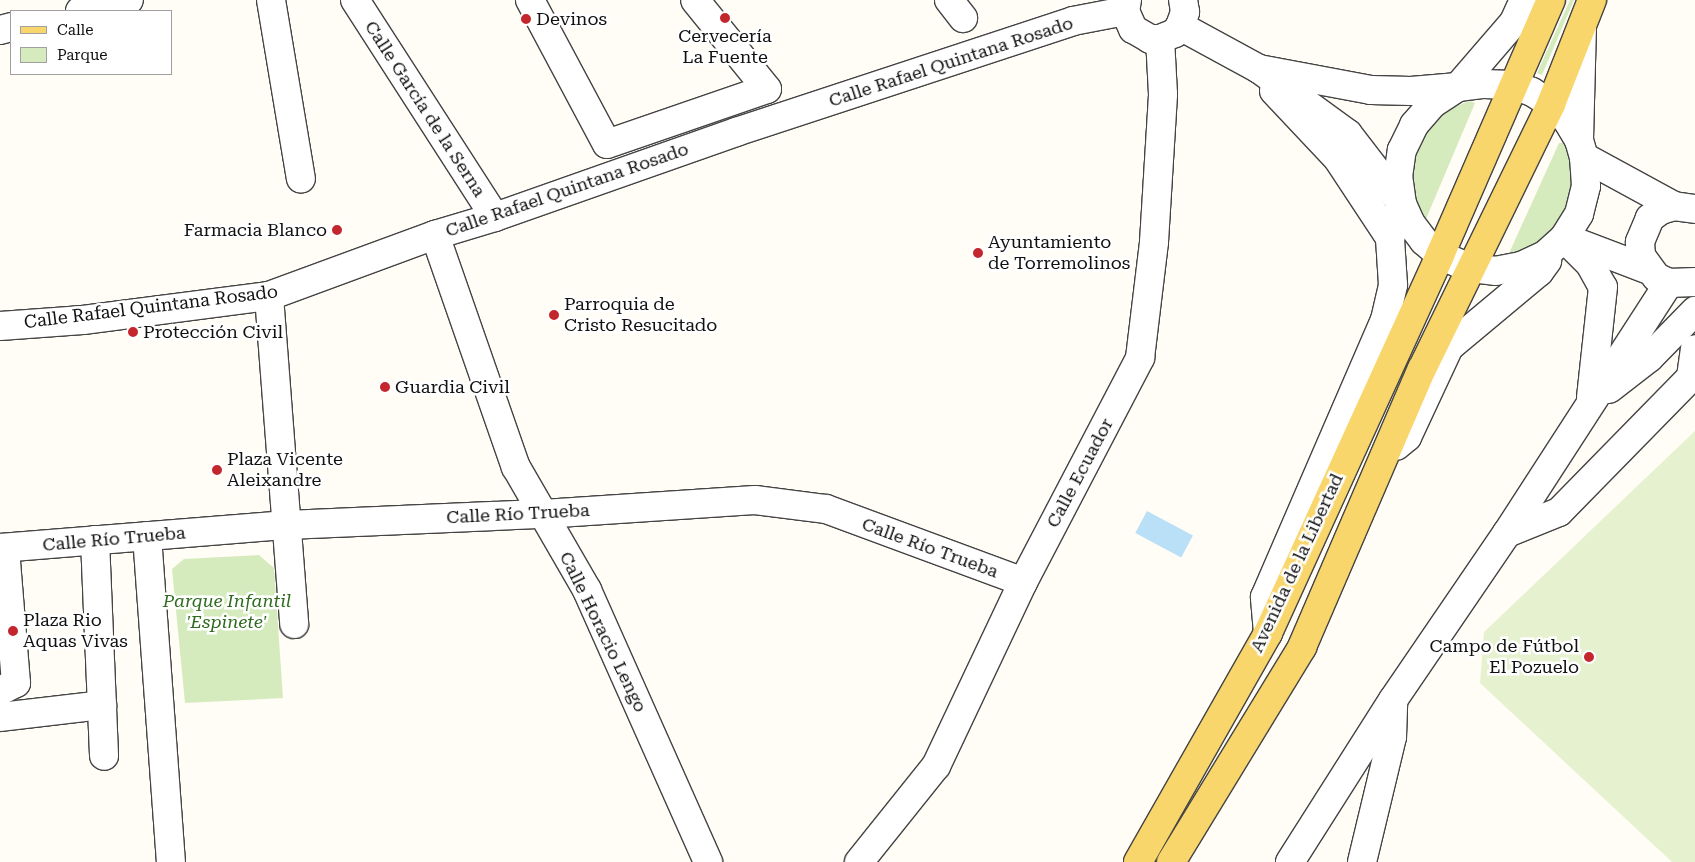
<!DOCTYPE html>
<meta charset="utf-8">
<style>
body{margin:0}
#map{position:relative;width:1695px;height:862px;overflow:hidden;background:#fffdf5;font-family:"Roboto Serif",serif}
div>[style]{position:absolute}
.green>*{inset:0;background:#d5ebbd}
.pitch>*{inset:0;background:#e6f2cf}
.water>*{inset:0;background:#b9e0f7;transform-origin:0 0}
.roads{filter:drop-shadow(1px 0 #444) drop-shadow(-1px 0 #444) drop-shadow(0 1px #444) drop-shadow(0 -1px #444)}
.minor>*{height:28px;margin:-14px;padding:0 14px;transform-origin:14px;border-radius:14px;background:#fff}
.major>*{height:28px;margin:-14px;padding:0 14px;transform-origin:14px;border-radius:14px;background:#f9d66b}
.dots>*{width:14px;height:14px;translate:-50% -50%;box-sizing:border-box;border:2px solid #fff;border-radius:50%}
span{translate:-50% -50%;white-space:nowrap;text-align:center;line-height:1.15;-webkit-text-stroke:5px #fff;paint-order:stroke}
.poi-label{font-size:18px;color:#111}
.left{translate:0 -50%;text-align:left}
.right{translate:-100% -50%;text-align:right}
.street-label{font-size:18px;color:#111}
.park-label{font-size:18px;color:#2f6b1f;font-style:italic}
.legend{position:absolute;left:10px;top:10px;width:162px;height:65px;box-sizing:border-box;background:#fff;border:1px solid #a0a0a0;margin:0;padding:6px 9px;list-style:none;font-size:15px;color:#111}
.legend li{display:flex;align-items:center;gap:10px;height:25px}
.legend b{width:25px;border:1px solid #a0a0a0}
</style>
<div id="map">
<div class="green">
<div style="clip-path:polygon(1570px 0,1574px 0,1542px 75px,1537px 73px)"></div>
<div style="clip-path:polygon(1469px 101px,1475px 103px,1426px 219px,1412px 195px,1412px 162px,1424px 132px,1447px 110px)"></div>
<div style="clip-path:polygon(1559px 143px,1564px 143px,1572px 166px,1571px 195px,1560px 222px,1540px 243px,1514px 256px,1510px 251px)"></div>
<div style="clip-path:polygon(259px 555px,274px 568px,283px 698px,185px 703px,172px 569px,184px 559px)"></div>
</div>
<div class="pitch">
<div style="clip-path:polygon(1695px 431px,1695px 862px,1672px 862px,1480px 683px,1484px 632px)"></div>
</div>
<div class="water">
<div style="left:1147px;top:511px;width:52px;height:25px;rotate:28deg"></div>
</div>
<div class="roads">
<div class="minor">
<div style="left:271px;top:0;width:181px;rotate:80.5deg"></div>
<div style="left:355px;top:0;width:258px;rotate:57.2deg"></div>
<div style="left:530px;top:0;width:163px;rotate:61.9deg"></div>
<div style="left:607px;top:144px;width:169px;rotate:-19deg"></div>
<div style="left:767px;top:89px;width:114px;rotate:-129deg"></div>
<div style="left:949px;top:0;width:23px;rotate:52deg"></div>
<div style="left:1127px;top:0;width:11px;rotate:100deg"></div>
<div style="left:1125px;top:11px;width:20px;rotate:66deg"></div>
<div style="left:1133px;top:29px;width:20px;rotate:30deg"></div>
<div style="left:1150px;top:39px;width:10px"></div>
<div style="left:1160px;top:39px;width:16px;rotate:-22deg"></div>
<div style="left:1175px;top:33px;width:9px;rotate:-54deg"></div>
<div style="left:1180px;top:26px;width:15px;rotate:-70deg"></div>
<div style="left:1185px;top:12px;width:12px;rotate:-99deg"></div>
<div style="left:80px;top:11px;width:50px;rotate:-12.7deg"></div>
<div style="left:1180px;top:26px;width:90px;rotate:28.6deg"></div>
<div style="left:1259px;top:69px;width:110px;rotate:36.1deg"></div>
<div style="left:1348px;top:134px;width:88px;rotate:52.4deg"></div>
<div style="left:0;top:30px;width:11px;rotate:-15deg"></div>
<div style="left:1259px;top:69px;width:114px;rotate:10.6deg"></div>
<div style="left:1371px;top:90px;width:40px;rotate:1.4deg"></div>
<div style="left:1411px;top:91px;width:47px;rotate:-4.9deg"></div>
<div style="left:1458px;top:87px;width:26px;rotate:-7deg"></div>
<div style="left:1484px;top:84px;width:28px;rotate:2deg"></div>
<div style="left:1512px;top:85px;width:21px;rotate:19deg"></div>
<div style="left:1532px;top:92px;width:22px;rotate:32deg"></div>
<div style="left:1551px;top:104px;width:23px;rotate:45deg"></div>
<div style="left:1567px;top:120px;width:23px;rotate:59deg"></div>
<div style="left:1579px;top:140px;width:18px;rotate:74deg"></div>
<div style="left:1584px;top:157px;width:29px;rotate:86deg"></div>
<div style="left:1586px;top:186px;width:29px;rotate:104deg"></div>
<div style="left:1579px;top:214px;width:28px;rotate:122deg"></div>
<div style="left:1564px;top:238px;width:25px;rotate:138deg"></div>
<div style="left:1545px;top:255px;width:26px;rotate:155deg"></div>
<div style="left:1521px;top:266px;width:25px;rotate:169deg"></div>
<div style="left:1496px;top:271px;width:26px;rotate:-173deg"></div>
<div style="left:1470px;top:268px;width:33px;rotate:-157deg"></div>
<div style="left:1440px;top:255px;width:21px;rotate:-139deg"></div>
<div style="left:1424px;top:241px;width:21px;rotate:-127deg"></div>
<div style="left:1411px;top:224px;width:22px;rotate:-114deg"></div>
<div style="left:1402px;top:204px;width:27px;rotate:-98deg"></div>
<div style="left:1398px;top:177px;width:27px;rotate:-82deg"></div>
<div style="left:1402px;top:150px;width:28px;rotate:-64deg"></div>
<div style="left:1414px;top:125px;width:28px;rotate:-49deg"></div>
<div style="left:1432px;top:104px;width:31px;rotate:-33deg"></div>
<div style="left:1458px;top:87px;width:86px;rotate:-49.3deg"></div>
<div style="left:1514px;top:22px;width:24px;rotate:-66deg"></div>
<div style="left:1274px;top:91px;width:93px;rotate:46.7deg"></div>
<div style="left:1338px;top:159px;width:95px;rotate:56.6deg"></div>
<div style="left:1579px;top:140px;width:113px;rotate:-88.5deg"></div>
<div style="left:1584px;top:157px;width:102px;rotate:28.6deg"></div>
<div style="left:1695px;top:209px;width:21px;rotate:-172deg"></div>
<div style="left:1674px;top:206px;width:14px;rotate:163deg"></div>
<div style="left:1661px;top:210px;width:14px;rotate:144deg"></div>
<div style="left:1650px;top:218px;width:26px;rotate:113deg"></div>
<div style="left:1640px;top:242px;width:14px;rotate:86deg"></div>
<div style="left:1641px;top:256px;width:26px;rotate:54deg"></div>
<div style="left:1656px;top:277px;width:14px;rotate:25deg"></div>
<div style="left:1669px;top:283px;width:26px;rotate:-2deg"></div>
<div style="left:435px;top:235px;width:246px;rotate:70.8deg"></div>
<div style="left:516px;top:467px;width:142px;rotate:60deg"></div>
<div style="left:587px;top:590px;width:298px;rotate:66deg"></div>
<div style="left:1564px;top:238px;width:37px;rotate:45deg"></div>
<div style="left:1590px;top:264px;width:26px;rotate:61deg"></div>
<div style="left:1603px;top:287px;width:111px;rotate:96.2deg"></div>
<div style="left:1573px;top:241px;width:81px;rotate:20.9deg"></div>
<div style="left:269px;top:296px;width:329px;rotate:85.6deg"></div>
<div style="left:0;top:326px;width:83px;rotate:-4.1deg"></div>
<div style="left:83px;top:320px;width:188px;rotate:-7.4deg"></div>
<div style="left:269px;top:296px;width:177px;rotate:-20.2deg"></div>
<div style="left:435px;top:235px;width:63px;rotate:-16.7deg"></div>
<div style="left:495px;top:217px;width:256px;rotate:-19.4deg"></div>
<div style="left:736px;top:132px;width:355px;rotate:-18.2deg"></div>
<div style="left:1073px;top:21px;width:53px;rotate:-10.9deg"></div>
<div style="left:1609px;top:389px;width:51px;rotate:-37.8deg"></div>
<div style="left:1649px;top:358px;width:66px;rotate:-45.6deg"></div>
<div style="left:1396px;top:446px;width:14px;rotate:-39deg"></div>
<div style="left:1407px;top:437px;width:99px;rotate:-65deg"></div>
<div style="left:1449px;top:347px;width:117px;rotate:-39.8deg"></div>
<div style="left:1539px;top:272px;width:14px;rotate:-54deg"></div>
<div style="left:1507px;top:533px;width:56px;rotate:-22deg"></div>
<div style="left:1559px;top:512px;width:189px;rotate:-45.6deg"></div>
<div style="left:1691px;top:377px;width:28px;rotate:-82deg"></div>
<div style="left:147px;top:536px;width:327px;rotate:85.8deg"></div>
<div style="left:95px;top:540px;width:216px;rotate:87.6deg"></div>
<div style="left:0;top:548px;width:288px;rotate:-4.6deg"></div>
<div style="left:287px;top:525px;width:256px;rotate:-2.5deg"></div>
<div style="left:543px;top:514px;width:212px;rotate:-3.8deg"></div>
<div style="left:755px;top:500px;width:72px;rotate:7.2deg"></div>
<div style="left:826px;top:509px;width:210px;rotate:20.3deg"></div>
<div style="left:1268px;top:633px;width:36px;rotate:-95deg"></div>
<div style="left:1265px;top:597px;width:302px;rotate:-66.6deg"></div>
<div style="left:1385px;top:320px;width:36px;rotate:-77deg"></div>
<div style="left:1393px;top:285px;width:47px;rotate:-93.7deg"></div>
<div style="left:1390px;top:238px;width:36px;rotate:-71deg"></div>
<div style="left:0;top:691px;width:18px;rotate:-27deg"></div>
<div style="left:16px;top:683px;width:135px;rotate:-94.7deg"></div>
<div style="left:0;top:717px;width:103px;rotate:-6.7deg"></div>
<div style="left:859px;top:862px;width:123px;rotate:-51.3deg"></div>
<div style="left:936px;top:766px;width:204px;rotate:-64.7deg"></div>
<div style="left:1023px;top:582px;width:253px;rotate:-62.4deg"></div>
<div style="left:1140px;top:358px;width:117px;rotate:-83.1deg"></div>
<div style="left:1154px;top:242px;width:148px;rotate:-86.5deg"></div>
<div style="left:1163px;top:94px;width:55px;rotate:-93.1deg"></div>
<div style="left:1290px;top:862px;width:192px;rotate:-57.6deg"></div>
<div style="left:1393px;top:700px;width:202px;rotate:-55.7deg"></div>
<div style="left:1507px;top:533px;width:298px;rotate:-57.1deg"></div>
<div style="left:1362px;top:862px;width:129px;rotate:-76.5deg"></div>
<div style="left:1392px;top:737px;width:36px;rotate:-88deg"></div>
</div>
<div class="major">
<div style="left:1138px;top:862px;width:263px;rotate:-60.4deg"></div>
<div style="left:1268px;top:633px;width:415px;rotate:-65.5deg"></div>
<div style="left:1440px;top:255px;width:278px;rotate:-66.5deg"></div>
<div style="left:1171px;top:862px;width:252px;rotate:-58.6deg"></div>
<div style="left:1302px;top:647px;width:303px;rotate:-66.7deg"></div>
<div style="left:1422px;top:369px;width:295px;rotate:-64deg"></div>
<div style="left:1551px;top:104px;width:112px;rotate:-68.5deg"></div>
</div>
</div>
<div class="dots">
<div style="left:725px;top:18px;background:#c4262e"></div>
<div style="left:526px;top:19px;background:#c4262e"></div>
<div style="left:337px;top:230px;background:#c4262e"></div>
<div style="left:978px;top:253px;background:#c4262e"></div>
<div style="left:554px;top:315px;background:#c4262e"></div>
<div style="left:133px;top:332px;background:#c4262e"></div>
<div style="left:385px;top:387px;background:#c4262e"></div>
<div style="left:217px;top:470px;background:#c4262e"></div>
<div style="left:13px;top:631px;background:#c4262e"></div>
<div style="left:1589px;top:657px;background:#c4262e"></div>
</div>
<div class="poi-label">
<span class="left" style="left:536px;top:19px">Devinos</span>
<span style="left:725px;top:47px">Cervecería<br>La Fuente</span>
<span class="right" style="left:327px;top:230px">Farmacia Blanco</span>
<span class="left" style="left:988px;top:253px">Ayuntamiento<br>de Torremolinos</span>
<span class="left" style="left:564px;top:315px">Parroquia de<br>Cristo Resucitado</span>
<span class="left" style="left:143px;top:332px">Protección Civil</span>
<span class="left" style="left:395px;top:387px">Guardia Civil</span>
<span class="left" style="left:227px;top:470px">Plaza Vicente<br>Aleixandre</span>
<span class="left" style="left:23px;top:631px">Plaza Rio<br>Aquas Vivas</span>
<span class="right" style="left:1579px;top:657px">Campo de Fútbol<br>El Pozuelo</span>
</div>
<div class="street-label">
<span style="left:951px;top:62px;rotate:-18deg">Calle Rafael Quintana Rosado</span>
<span style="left:425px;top:109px;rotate:57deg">Calle García de la Serna</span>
<span style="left:567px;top:190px;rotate:-19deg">Calle Rafael Quintana Rosado</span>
<span style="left:151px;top:307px;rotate:-7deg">Calle Rafael Quintana Rosado</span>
<span style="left:1080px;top:473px;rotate:-62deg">Calle Ecuador</span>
<span style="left:518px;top:514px;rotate:-3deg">Calle Río Trueba</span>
<span style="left:114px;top:539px;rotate:-5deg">Calle Río Trueba</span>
<span style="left:930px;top:548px;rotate:20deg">Calle Río Trueba</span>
<span style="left:1297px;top:563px;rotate:-65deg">Avenida de la Libertad</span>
<span style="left:603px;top:632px;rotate:64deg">Calle Horacio Lengo</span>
</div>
<div class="park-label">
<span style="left:227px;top:612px">Parque Infantil<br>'Espinete'</span>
</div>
<ul class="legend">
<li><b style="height:6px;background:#f9d66b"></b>Calle</li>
<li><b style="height:14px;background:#d5ebbd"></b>Parque</li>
</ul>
</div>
